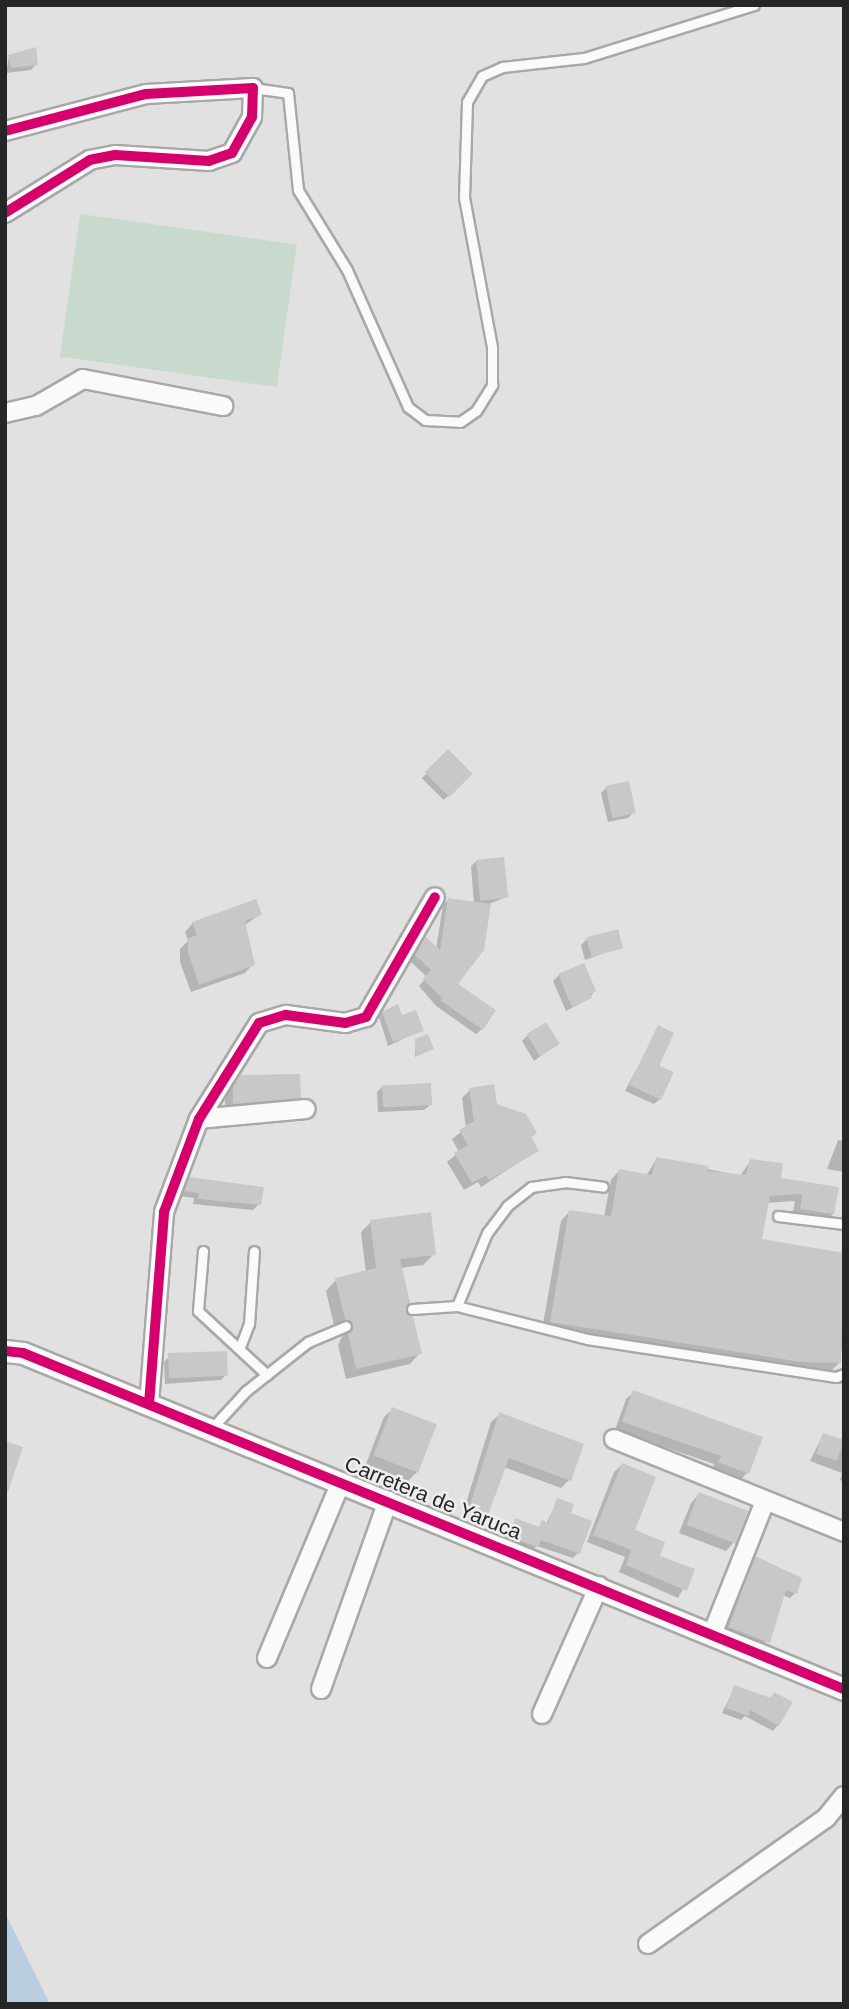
<!DOCTYPE html>
<style>
body{margin:0}
#map{position:relative;width:849px;height:2009px;overflow:hidden;background:#e1e1e1;font-family:Arial,sans-serif}
div>[style]{position:absolute}
.green>*{inset:0;background:#c8dacd;transform-origin:0 0}
.water>*{inset:0;background:#bacee0}
.shadow>*{inset:0;background:#0003;transform-origin:0 0}
.building>*{inset:0;background:#c8c8c8;transform-origin:0 0}
.roads{filter:drop-shadow(2px 0 #a8a8a8) drop-shadow(-2px 0 #a8a8a8) drop-shadow(0 2px #a8a8a8) drop-shadow(0 -2px #a8a8a8)}
.service>*{height:9px;margin:-4.5px;padding:0 4.5px;transform-origin:4.5px;border-radius:4.5px;background:#fafafa}
.minor>*{height:18px;margin:-9px;padding:0 9px;transform-origin:9px;border-radius:9px;background:#fafafa}
.tertiary>*{height:21px;margin:-10.5px;padding:0 10.5px;transform-origin:10.5px;border-radius:10.5px;background:#fafafa}
.cycleway>*{height:10px;margin:-5px;padding:0 5px;transform-origin:5px;border-radius:5px;background:#d6006c}
span{translate:-50% -50%;white-space:nowrap;text-align:center;line-height:1.15;-webkit-text-stroke:5px #eeeeef;paint-order:stroke}
.street-label{font-size:21px;color:#252626}
.frame{position:absolute;inset:0;border:7px solid #252626;pointer-events:none}
</style>
<div id="map">
<div class="green">
<div style="left:80px;top:214px;width:219px;height:144px;rotate:8deg"></div>
</div>
<div class="water">
<div style="clip-path:polygon(5px 1913px,47px 1998px,49px 2004px,5px 2004px)"></div>
</div>
<div class="shadow">
<div style="clip-path:polygon(9px 57px,36px 64px,31px 70px,6px 73px)"></div>
<div style="left:448px;top:752px;width:31px;height:37px;rotate:45deg"></div>
<div style="clip-path:polygon(607px 787px,634px 812px,628px 818px,608px 822px,601px 793px)"></div>
<div style="clip-path:polygon(477px 861px,506px 897px,489px 904px,455px 985px,482px 1029px,476px 1034px,436px 1006px,419px 986px,427px 977px,410px 961px,421px 945px,436px 949px,443px 905px,448px 900px,474px 904px,471px 866px)"></div>
<div style="clip-path:polygon(260px 914px,245px 925px,253px 964px,245px 973px,191px 992px,180px 962px,180px 949px,188px 941px,185px 932px,193px 923px)"></div>
<div style="clip-path:polygon(587px 939px,621px 947px,585px 960px,581px 945px)"></div>
<div style="clip-path:polygon(559px 975px,594px 991px,590px 998px,566px 1011px,553px 981px)"></div>
<div style="clip-path:polygon(384px 1011px,422px 1030px,388px 1046px,379px 1017px)"></div>
<div style="clip-path:polygon(659px 1027px,660px 1099px,654px 1104px,625px 1091px)"></div>
<div style="clip-path:polygon(527px 1036px,557px 1044px,534px 1061px,522px 1041px)"></div>
<div style="clip-path:polygon(416px 1040px,432px 1049px,415px 1057px)"></div>
<div style="clip-path:polygon(240px 1077px,299px 1097px,290px 1106px,225px 1112px,225px 1096px)"></div>
<div style="clip-path:polygon(383px 1086px,430px 1105px,424px 1110px,378px 1112px,377px 1092px)"></div>
<div style="clip-path:polygon(470px 1090px,535px 1133px,529px 1139px,536px 1151px,481px 1187px,478px 1182px,464px 1190px,447px 1162px,459px 1152px,452px 1139px,466px 1128px,462px 1098px)"></div>
<div style="clip-path:polygon(838px 1140px,844px 1141px,844px 1172px,827px 1169px)"></div>
<div style="clip-path:polygon(657px 1158px,740px 1176px,751px 1160px,779px 1180px,837px 1189px,833px 1214px,824px 1222px,792px 1217px,795px 1201px,767px 1203px,760px 1241px,844px 1254px,844px 1338px,839px 1363px,831px 1371px,791px 1370px,542px 1330px,561px 1221px,569px 1212px,604px 1217px,611px 1180px,619px 1171px,646px 1176px)"></div>
<div style="clip-path:polygon(190px 1179px,259px 1204px,253px 1210px,193px 1204px,194px 1198px,180px 1196px)"></div>
<div style="clip-path:polygon(371px 1222px,434px 1254px,423px 1265px,400px 1268px,403px 1311px,420px 1353px,410px 1364px,346px 1379px,338px 1345px,343px 1335px,335px 1330px,326px 1291px,336px 1280px,366px 1273px,361px 1232px)"></div>
<div style="clip-path:polygon(169px 1357px,226px 1375px,221px 1380px,165px 1384px,164px 1362px)"></div>
<div style="clip-path:polygon(634px 1392px,747px 1473px,740px 1480px,712px 1470px,714px 1464px,615px 1430px,626px 1399px)"></div>
<div style="clip-path:polygon(393px 1409px,417px 1472px,408px 1481px,366px 1464px,384px 1417px)"></div>
<div style="clip-path:polygon(499px 1415px,569px 1480px,561px 1488px,504px 1467px,487px 1514px,479px 1522px,462px 1516px,491px 1422px)"></div>
<div style="clip-path:polygon(823px 1435px,844px 1442px,844px 1482px,840px 1480px,842px 1473px,810px 1461px)"></div>
<div style="clip-path:polygon(622px 1465px,633px 1531px,658px 1557px,693px 1570px,678px 1598px,619px 1572px,625px 1557px,587px 1542px,614px 1472px)"></div>
<div style="clip-path:polygon(699px 1494px,734px 1542px,726px 1551px,679px 1533px,691px 1503px)"></div>
<div style="clip-path:polygon(558px 1500px,568px 1514px,578px 1553px,573px 1558px,537px 1546px,531px 1551px,505px 1542px,516px 1520px,536px 1528px,546px 1524px)"></div>
<div style="clip-path:polygon(756px 1558px,795px 1593px,790px 1598px,783px 1595px,763px 1648px,725px 1632px)"></div>
<div style="clip-path:polygon(735px 1687px,769px 1699px,774px 1694px,778px 1725px,773px 1731px,745px 1716px,741px 1720px,722px 1713px)"></div>
</div>
<div class="building">
<div style="clip-path:polygon(36px 47px,38px 65px,11px 68px,8px 55px)"></div>
<div style="left:448px;top:749px;width:35px;height:33px;rotate:45deg"></div>
<div style="left:629px;top:781px;width:33px;height:24px;rotate:78deg"></div>
<div style="left:504px;top:857px;width:41px;height:28px;rotate:84deg"></div>
<div style="clip-path:polygon(448px 898px,491px 904px,484px 950px,458px 984px,496px 1010px,483px 1030px,440px 1000px,443px 999px,423px 979px,431px 970px,415px 955px,426px 937px,440px 950px)"></div>
<div style="clip-path:polygon(256px 899px,262px 915px,245px 921px,255px 965px,199px 985px,188px 952px,188px 938px,197px 935px,192px 922px)"></div>
<div style="left:618px;top:929px;width:20px;height:33px;rotate:75deg"></div>
<div style="clip-path:polygon(584px 963px,596px 991px,590px 994px,592px 998px,572px 1007px,558px 974px)"></div>
<div style="clip-path:polygon(398px 1004px,402px 1015px,416px 1010px,424px 1031px,393px 1042px,382px 1012px)"></div>
<div style="left:546px;top:1022px;width:26px;height:23px;rotate:58deg"></div>
<div style="clip-path:polygon(658px 1025px,674px 1033px,659px 1066px,674px 1072px,661px 1100px,629px 1085px)"></div>
<div style="clip-path:polygon(428px 1034px,434px 1049px,416px 1056px,415px 1039px)"></div>
<div style="clip-path:polygon(300px 1074px,301px 1098px,233px 1104px,233px 1086px,240px 1075px)"></div>
<div style="left:431px;top:1083px;width:22px;height:49px;rotate:87deg"></div>
<div style="clip-path:polygon(494px 1084px,497px 1104px,526px 1114px,537px 1133px,531px 1137px,539px 1151px,489px 1180px,486px 1175px,472px 1183px,454px 1153px,468px 1145px,459px 1130px,474px 1121px,469px 1088px)"></div>
<div style="clip-path:polygon(656px 1157px,708px 1166px,707px 1171px,746px 1175px,750px 1159px,783px 1163px,781px 1178px,839px 1187px,834px 1214px,800px 1209px,802px 1194px,770px 1196px,762px 1239px,844px 1253px,841px 1363px,801px 1362px,550px 1322px,569px 1210px,611px 1216px,619px 1169px,652px 1175px)"></div>
<div style="clip-path:polygon(189px 1177px,264px 1187px,261px 1205px,198px 1199px,199px 1193px,184px 1191px)"></div>
<div style="clip-path:polygon(431px 1212px,436px 1255px,400px 1259px,410px 1302px,405px 1310px,413px 1316px,422px 1354px,356px 1369px,348px 1333px,353px 1324px,345px 1319px,335px 1278px,376px 1268px,370px 1220px)"></div>
<div style="left:227px;top:1351px;width:25px;height:59px;rotate:88deg"></div>
<div style="clip-path:polygon(633px 1390px,763px 1437px,749px 1474px,718px 1462px,721px 1456px,622px 1422px)"></div>
<div style="left:392px;top:1407px;width:48px;height:52px;rotate:21deg"></div>
<div style="clip-path:polygon(499px 1412px,584px 1444px,571px 1481px,509px 1458px,488px 1515px,469px 1508px)"></div>
<div style="left:823px;top:1433px;width:22px;height:22px;rotate:18deg"></div>
<div style="clip-path:polygon(5px 1441px,23px 1447px,8px 1492px,5px 1492px)"></div>
<div style="clip-path:polygon(622px 1463px,656px 1477px,635px 1530px,665px 1542px,660px 1556px,695px 1569px,687px 1591px,626px 1565px,631px 1550px,593px 1535px)"></div>
<div style="left:699px;top:1492px;width:53px;height:35px;rotate:21deg"></div>
<div style="clip-path:polygon(557px 1498px,574px 1504px,571px 1513px,592px 1521px,580px 1554px,541px 1540px,538px 1547px,509px 1537px,515px 1518px,539px 1527px,542px 1520px,548px 1523px)"></div>
<div style="clip-path:polygon(755px 1556px,802px 1578px,797px 1594px,786px 1590px,770px 1643px,729px 1627px)"></div>
<div style="clip-path:polygon(734px 1685px,771px 1698px,774px 1692px,793px 1702px,779px 1726px,750px 1710px,748px 1716px,726px 1708px)"></div>
</div>
<div class="roads">
<div class="service">
<div style="left:253px;top:88px;width:35px;rotate:8deg"></div>
<div style="left:288px;top:93px;width:98px;rotate:84.1deg"></div>
<div style="left:298px;top:190px;width:94px;rotate:58.5deg"></div>
<div style="left:347px;top:270px;width:150px;rotate:66deg"></div>
<div style="left:408px;top:407px;width:21px;rotate:37deg"></div>
<div style="left:425px;top:420px;width:35px;rotate:3deg"></div>
<div style="left:460px;top:422px;width:19px;rotate:-35deg"></div>
<div style="left:476px;top:411px;width:31px;rotate:-58deg"></div>
<div style="left:492px;top:385px;width:38px;rotate:-90deg"></div>
<div style="left:492px;top:347px;width:152px;rotate:-100.6deg"></div>
<div style="left:464px;top:198px;width:96px;rotate:-88.2deg"></div>
<div style="left:467px;top:102px;width:30px;rotate:-60deg"></div>
<div style="left:482px;top:76px;width:22px;rotate:-24deg"></div>
<div style="left:502px;top:67px;width:82px;rotate:-6.3deg"></div>
<div style="left:584px;top:58px;width:178px;rotate:-17.3deg"></div>
<div style="left:778px;top:1216px;width:66px;rotate:6.9deg"></div>
<div style="left:203px;top:1251px;width:60px;rotate:94.8deg"></div>
<div style="left:198px;top:1311px;width:94px;rotate:42.8deg"></div>
<div style="left:457px;top:1306px;width:79px;rotate:-67.7deg"></div>
<div style="left:487px;top:1233px;width:34px;rotate:-53deg"></div>
<div style="left:507px;top:1206px;width:31px;rotate:-38deg"></div>
<div style="left:531px;top:1187px;width:34px;rotate:-8deg"></div>
<div style="left:565px;top:1182px;width:38px;rotate:7deg"></div>
<div style="left:412px;top:1309px;width:45px;rotate:-3.8deg"></div>
<div style="left:457px;top:1306px;width:134px;rotate:14.2deg"></div>
<div style="left:587px;top:1339px;width:252px;rotate:8.7deg"></div>
<div style="left:836px;top:1377px;width:9px;rotate:-21deg"></div>
<div style="left:240px;top:1347px;width:25px;rotate:-69deg"></div>
<div style="left:249px;top:1324px;width:73px;rotate:-86.1deg"></div>
<div style="left:211px;top:1429px;width:52px;rotate:-47.4deg"></div>
<div style="left:246px;top:1391px;width:79px;rotate:-38.3deg"></div>
<div style="left:308px;top:1342px;width:41px;rotate:-22.8deg"></div>
</div>
<div class="minor">
<div style="left:5px;top:131px;width:146px;rotate:-14.7deg"></div>
<div style="left:146px;top:94px;width:107px;rotate:-3.2deg"></div>
<div style="left:253px;top:88px;width:29px;rotate:92deg"></div>
<div style="left:252px;top:117px;width:41px;rotate:119.1deg"></div>
<div style="left:232px;top:153px;width:24px;rotate:161deg"></div>
<div style="left:209px;top:161px;width:94px;rotate:-176.3deg"></div>
<div style="left:115px;top:155px;width:25px;rotate:169deg"></div>
<div style="left:90px;top:160px;width:100px;rotate:148.1deg"></div>
<div style="left:5px;top:413px;width:32px;rotate:-13deg"></div>
<div style="left:36px;top:406px;width:54px;rotate:-29.9deg"></div>
<div style="left:83px;top:379px;width:143px;rotate:10.9deg"></div>
<div style="left:199px;top:1119px;width:107px;rotate:-5.3deg"></div>
<div style="left:149px;top:1404px;width:193px;rotate:-85.5deg"></div>
<div style="left:164px;top:1212px;width:99px;rotate:-69.4deg"></div>
<div style="left:199px;top:1119px;width:113px;rotate:-58deg"></div>
<div style="left:259px;top:1023px;width:28px;rotate:-17deg"></div>
<div style="left:286px;top:1015px;width:60px;rotate:7.7deg"></div>
<div style="left:345px;top:1023px;width:22px;rotate:-16deg"></div>
<div style="left:366px;top:1017px;width:138px;rotate:-60.1deg"></div>
<div style="left:614px;top:1439px;width:248px;rotate:22deg"></div>
<div style="left:713px;top:1632px;width:141px;rotate:-68.3deg"></div>
<div style="left:267px;top:1658px;width:191px;rotate:-67.2deg"></div>
<div style="left:321px;top:1689px;width:200px;rotate:-70.4deg"></div>
<div style="left:542px;top:1714px;width:140px;rotate:-66deg"></div>
<div style="left:648px;top:1944px;width:218px;rotate:-35.3deg"></div>
<div style="left:826px;top:1818px;width:28px;rotate:-51deg"></div>
</div>
<div class="tertiary">
<div style="left:5px;top:1351px;width:18px;rotate:6deg"></div>
<div style="left:23px;top:1353px;width:887px;rotate:22.26deg"></div>
</div>
</div>
<div class="cycleway">
<div style="left:5px;top:131px;width:146px;rotate:-14.7deg"></div>
<div style="left:146px;top:94px;width:107px;rotate:-3.2deg"></div>
<div style="left:253px;top:88px;width:29px;rotate:92deg"></div>
<div style="left:252px;top:117px;width:41px;rotate:119.1deg"></div>
<div style="left:232px;top:153px;width:24px;rotate:161deg"></div>
<div style="left:209px;top:161px;width:94px;rotate:-176.3deg"></div>
<div style="left:115px;top:155px;width:25px;rotate:169deg"></div>
<div style="left:90px;top:160px;width:100px;rotate:148.1deg"></div>
<div style="left:5px;top:1351px;width:18px;rotate:6deg"></div>
<div style="left:23px;top:1353px;width:887px;rotate:22.26deg"></div>
<div style="left:149px;top:1404px;width:193px;rotate:-85.5deg"></div>
<div style="left:164px;top:1212px;width:99px;rotate:-69.4deg"></div>
<div style="left:199px;top:1119px;width:113px;rotate:-58deg"></div>
<div style="left:259px;top:1023px;width:28px;rotate:-17deg"></div>
<div style="left:286px;top:1015px;width:60px;rotate:7.7deg"></div>
<div style="left:345px;top:1023px;width:22px;rotate:-16deg"></div>
<div style="left:366px;top:1017px;width:138px;rotate:-60.1deg"></div>
</div>
<div class="street-label">
<span style="left:433px;top:1498px;rotate:22deg">Carretera de Yaruca</span>
</div>
<div class="frame"></div>
</div>
